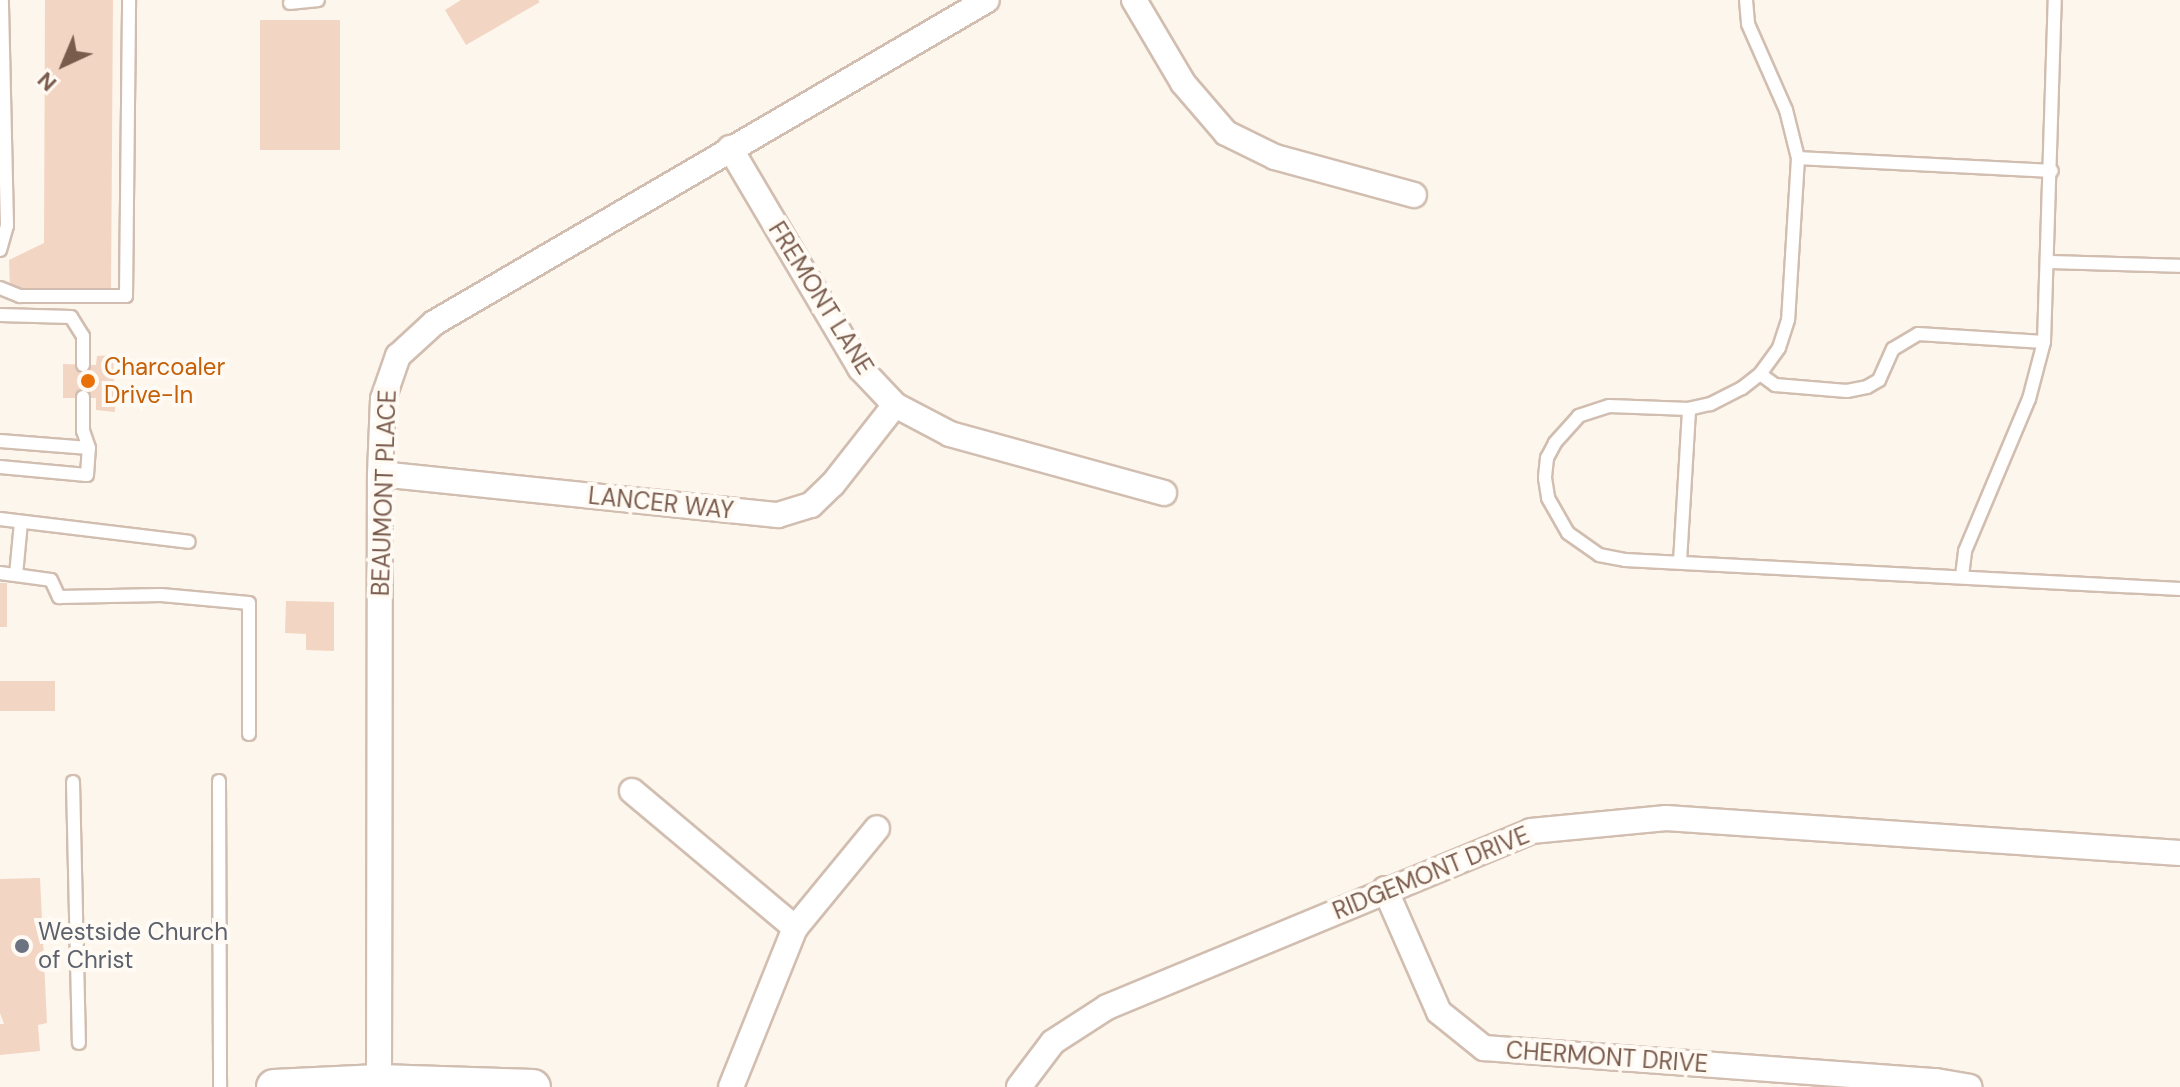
<!DOCTYPE html>
<style>
body{margin:0}
#map{position:relative;width:2180px;height:1087px;overflow:hidden;background:#fdf6ec;font-family:"DM Sans",sans-serif}
div>[style]{position:absolute}
.building>*{inset:0;background:#f3d5c3;transform-origin:0 0}
.roads{filter:drop-shadow(2px 0 #d1beb0) drop-shadow(-2px 0 #d1beb0) drop-shadow(0 2px #d1beb0) drop-shadow(0 -2px #d1beb0)}
.lane>*{height:12px;margin:-6px;padding:0 6px;transform-origin:6px;border-radius:6px;background:#fff}
.street>*{height:24px;margin:-12px;padding:0 12px;transform-origin:12px;border-radius:12px;background:#fff}
.secondary>*{height:34px;margin:-17px;padding:0 17px;transform-origin:17px;border-radius:17px;background:#fff}
.dots>*{width:22px;height:22px;translate:-50% -50%;box-sizing:border-box;border:4px solid #fffaf3;border-radius:50%}
span{translate:-50% -50%;white-space:nowrap;text-align:center;line-height:1.15;-webkit-text-stroke:8px #fffaf3;paint-order:stroke}
.street-label{font-size:24px;color:#7a5c4d}
.food-label{font-size:24px;color:#c56008}
.left{translate:0 -50%;text-align:left}
.worship-label{font-size:24px;color:#5b616d}
.north{position:absolute;left:24px;top:24px;width:80px;height:80px;-webkit-text-stroke:6px #fffaf3;paint-order:stroke;rotate:224deg;font-size:22px;font-weight:700;line-height:32px;text-align:center;color:#7a5c4d}
.north::after{content:'';display:block;margin:auto;width:28px;height:36px;background:#7a5c4d;clip-path:polygon(50% 0,100% 100%,50% 72%,0 100%)}
</style>
<div id="map">
<div class="building">
<div style="clip-path:polygon(45px 0,113px 0,111px 290px,10px 289px,9px 260px,44px 243px)"></div>
<div style="clip-path:polygon(461px 0,538px 0,540px 2px,466px 45px,445px 10px)"></div>
<div style="left:260px;top:20px;width:80px;height:130px"></div>
<div style="clip-path:polygon(113px 355px,115px 412px,96px 410px,96px 398px,63px 398px,63px 364px,96px 365px,97px 356px)"></div>
<div style="left:0;top:583px;width:7px;height:44px"></div>
<div style="clip-path:polygon(286px 601px,334px 602px,334px 651px,306px 650px,306px 634px,285px 633px)"></div>
<div style="left:0;top:681px;width:55px;height:30px"></div>
<div style="clip-path:polygon(40px 878px,47px 1023px,38px 1025px,40px 1051px,0 1055px,0 1024px,4px 1024px,0 1013px,0 879px)"></div>
</div>
<div class="roads">
<div class="lane">
<div style="left:1746px;top:0;width:24px;rotate:85deg"></div>
<div style="left:1748px;top:24px;width:94px;rotate:66.2deg"></div>
<div style="left:1786px;top:110px;width:49px;rotate:76deg"></div>
<div style="left:1798px;top:158px;width:162px;rotate:93.5deg"></div>
<div style="left:1788px;top:320px;width:29px;rotate:108deg"></div>
<div style="left:1779px;top:348px;width:32px;rotate:126deg"></div>
<div style="left:1760px;top:374px;width:23px;rotate:142deg"></div>
<div style="left:1742px;top:388px;width:36px;rotate:153deg"></div>
<div style="left:1710px;top:404px;width:22px;rotate:167deg"></div>
<div style="left:1689px;top:409px;width:80px;rotate:-177.9deg"></div>
<div style="left:1609px;top:406px;width:32px;rotate:162deg"></div>
<div style="left:1579px;top:416px;width:36px;rotate:132deg"></div>
<div style="left:1555px;top:443px;width:17px;rotate:118deg"></div>
<div style="left:1547px;top:458px;width:20px;rotate:96deg"></div>
<div style="left:1545px;top:478px;width:20px;rotate:81deg"></div>
<div style="left:1548px;top:498px;width:40px;rotate:60.3deg"></div>
<div style="left:1568px;top:533px;width:38px;rotate:35deg"></div>
<div style="left:1599px;top:555px;width:26px;rotate:11deg"></div>
<div style="left:1625px;top:560px;width:556px;rotate:2.99deg"></div>
<div style="left:290px;top:3px;width:28px;rotate:-6deg"></div>
<div style="left:1798px;top:158px;width:254px;rotate:2.9deg"></div>
<div style="left:0;top:250px;width:25px;rotate:-74deg"></div>
<div style="left:7px;top:226px;width:226px;rotate:-91.3deg"></div>
<div style="left:2048px;top:262px;width:132px;rotate:1.7deg"></div>
<div style="left:0;top:288px;width:22px;rotate:22deg"></div>
<div style="left:20px;top:296px;width:106px"></div>
<div style="left:126px;top:296px;width:296px;rotate:-89.4deg"></div>
<div style="left:0;top:315px;width:71px;rotate:1.6deg"></div>
<div style="left:71px;top:317px;width:22px;rotate:58deg"></div>
<div style="left:83px;top:336px;width:29px;rotate:90deg"></div>
<div style="left:1760px;top:374px;width:19px;rotate:36deg"></div>
<div style="left:1775px;top:385px;width:72px;rotate:4.8deg"></div>
<div style="left:1847px;top:391px;width:20px;rotate:-11deg"></div>
<div style="left:1867px;top:387px;width:14px;rotate:-30deg"></div>
<div style="left:1879px;top:380px;width:34px;rotate:-66deg"></div>
<div style="left:1893px;top:349px;width:29px;rotate:-31deg"></div>
<div style="left:1918px;top:334px;width:126px;rotate:3.6deg"></div>
<div style="left:0;top:441px;width:89px;rotate:4.5deg"></div>
<div style="left:0;top:467px;width:87px;rotate:5.3deg"></div>
<div style="left:87px;top:475px;width:27px;rotate:-86deg"></div>
<div style="left:89px;top:448px;width:18px;rotate:-109deg"></div>
<div style="left:83px;top:431px;width:34px;rotate:-90deg"></div>
<div style="left:0;top:519px;width:190px;rotate:6.9deg"></div>
<div style="left:1680px;top:562px;width:153px;rotate:-86.6deg"></div>
<div style="left:0;top:573px;width:51px;rotate:7.8deg"></div>
<div style="left:51px;top:580px;width:19px;rotate:65deg"></div>
<div style="left:59px;top:597px;width:102px;rotate:-1.1deg"></div>
<div style="left:161px;top:595px;width:88px;rotate:5.2deg"></div>
<div style="left:249px;top:603px;width:131px;rotate:90deg"></div>
<div style="left:16px;top:575px;width:53px;rotate:-84.6deg"></div>
<div style="left:1962px;top:576px;width:25px;rotate:-83deg"></div>
<div style="left:1965px;top:551px;width:165px;rotate:-67.2deg"></div>
<div style="left:2029px;top:399px;width:59px;rotate:-75.3deg"></div>
<div style="left:2044px;top:342px;width:342px;rotate:-88.2deg"></div>
<div style="left:219px;top:781px;width:306px;rotate:89.8deg"></div>
<div style="left:73px;top:782px;width:261px;rotate:88.7deg"></div>
</div>
<div class="street">
<div style="left:1134px;top:0;width:96px;rotate:59.4deg"></div>
<div style="left:1183px;top:83px;width:66px;rotate:49.3deg"></div>
<div style="left:1226px;top:133px;width:55px;rotate:26.1deg"></div>
<div style="left:1275px;top:157px;width:144px;rotate:15.3deg"></div>
<div style="left:730px;top:148px;width:256px;rotate:59.4deg"></div>
<div style="left:860px;top:368px;width:51px;rotate:46.6deg"></div>
<div style="left:895px;top:405px;width:62px;rotate:27.8deg"></div>
<div style="left:950px;top:434px;width:222px;rotate:15.4deg"></div>
<div style="left:380px;top:474px;width:400px;rotate:5.9deg"></div>
<div style="left:778px;top:515px;width:34px;rotate:-17deg"></div>
<div style="left:811px;top:505px;width:30px;rotate:-44deg"></div>
<div style="left:833px;top:484px;width:100px;rotate:-51.9deg"></div>
<div style="left:632px;top:791px;width:213px;rotate:40deg"></div>
<div style="left:1385px;top:889px;width:134px;rotate:66.3deg"></div>
<div style="left:1439px;top:1012px;width:58px;rotate:38.7deg"></div>
<div style="left:1484px;top:1048px;width:453px;rotate:4.2deg"></div>
<div style="left:1936px;top:1081px;width:34px;rotate:10deg"></div>
<div style="left:379px;top:1082px;width:608px;rotate:-89.91deg"></div>
<div style="left:380px;top:474px;width:75px;rotate:-87.7deg"></div>
<div style="left:383px;top:399px;width:46px;rotate:-70.8deg"></div>
<div style="left:398px;top:356px;width:49px;rotate:-42.5deg"></div>
<div style="left:434px;top:323px;width:640px;rotate:-30.29deg"></div>
<div style="left:731px;top:1087px;width:171px;rotate:-68.1deg"></div>
<div style="left:795px;top:928px;width:129px;rotate:-50.6deg"></div>
<div style="left:1019px;top:1087px;width:56px;rotate:-52.9deg"></div>
<div style="left:1053px;top:1042px;width:64px;rotate:-32.9deg"></div>
<div style="left:1107px;top:1007px;width:459px;rotate:-22.5deg"></div>
<div style="left:1531px;top:831px;width:136px;rotate:-5.5deg"></div>
<div style="left:1666px;top:818px;width:515px;rotate:3.9deg"></div>
</div>
<div class="secondary">
<div style="left:274px;top:1087px;width:105px;rotate:-2.7deg"></div>
<div style="left:379px;top:1082px;width:154px;rotate:1.9deg"></div>
</div>
</div>
<div class="dots">
<div style="left:88px;top:381px;background:#e8710a"></div>
<div style="left:22px;top:946px;background:#6b7280"></div>
</div>
<div class="street-label">
<span style="left:821px;top:298px;rotate:58deg">FREMONT LANE</span>
<span style="left:384px;top:493px;rotate:-88deg">BEAUMONT PLACE</span>
<span style="left:661px;top:503px;rotate:6deg">LANCER WAY</span>
<span style="left:1431px;top:873px;rotate:-22deg">RIDGEMONT DRIVE</span>
<span style="left:1607px;top:1057px;rotate:4deg">CHERMONT DRIVE</span>
</div>
<div class="food-label">
<span class="left" style="left:104px;top:381px">Charcoaler<br>Drive-In</span>
</div>
<div class="worship-label">
<span class="left" style="left:38px;top:946px">Westside Church<br>of Christ</span>
</div>
<div class="north">N</div>
</div>
